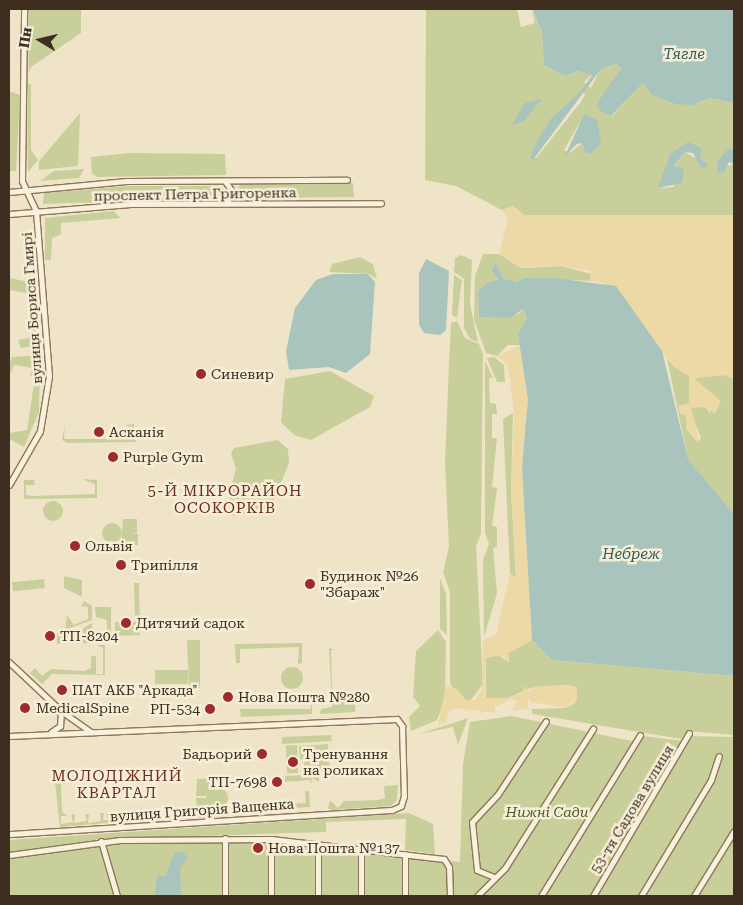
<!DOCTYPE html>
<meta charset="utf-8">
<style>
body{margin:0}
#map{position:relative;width:743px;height:905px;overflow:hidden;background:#f0e4c8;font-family:"Roboto Serif",serif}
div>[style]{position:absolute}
.green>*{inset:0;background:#c9cf9b;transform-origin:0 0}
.round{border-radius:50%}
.sand>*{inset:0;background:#ecd9a5}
.water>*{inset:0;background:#a9c4bc}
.roads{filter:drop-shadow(1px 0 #8d765c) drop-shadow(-1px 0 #8d765c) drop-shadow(0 1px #8d765c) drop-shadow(0 -1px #8d765c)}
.minor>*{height:5px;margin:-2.5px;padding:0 2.5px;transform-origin:2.5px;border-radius:2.5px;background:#faf1dc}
.dots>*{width:14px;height:14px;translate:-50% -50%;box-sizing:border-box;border:2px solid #f7eed8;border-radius:50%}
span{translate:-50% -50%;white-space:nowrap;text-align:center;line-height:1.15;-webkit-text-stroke:5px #f7eed8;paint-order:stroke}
.street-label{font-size:14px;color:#3d2e20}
.poi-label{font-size:14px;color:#3d2e20}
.left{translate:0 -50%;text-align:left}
.right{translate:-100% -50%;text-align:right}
.park-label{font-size:14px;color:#4d5a26;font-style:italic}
.water-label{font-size:15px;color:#2f5d5a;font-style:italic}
.neighbourhood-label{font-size:15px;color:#6b2e1e;letter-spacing:1px}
.frame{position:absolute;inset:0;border:10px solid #3d2e20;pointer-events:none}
.north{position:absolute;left:15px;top:15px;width:50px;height:50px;-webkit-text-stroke:4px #f7eed8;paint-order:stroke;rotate:279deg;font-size:14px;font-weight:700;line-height:20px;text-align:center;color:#3d2e20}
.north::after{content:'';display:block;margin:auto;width:18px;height:22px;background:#3d2e20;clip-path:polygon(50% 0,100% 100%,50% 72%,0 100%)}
</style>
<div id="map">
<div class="green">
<div style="clip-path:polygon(27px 9px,81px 9px,81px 33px,31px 67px,29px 74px)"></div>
<div style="clip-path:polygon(evenodd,426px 9px,517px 9px,521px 27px,535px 23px,531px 9px,542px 32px,544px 65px,565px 76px,578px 71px,592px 74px,584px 82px,591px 88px,601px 68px,617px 64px,621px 69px,614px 80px,612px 116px,643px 83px,693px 105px,707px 98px,734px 103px,734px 149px,729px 148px,728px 166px,734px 164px,734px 215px,524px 215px,513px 206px,502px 210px,456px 186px,425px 180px,426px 9px,582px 91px,585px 95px,580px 103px,536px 158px,530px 158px,550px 119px,582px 91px,426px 9px,584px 115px,585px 152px,582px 143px,570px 153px,564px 150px,584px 115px,426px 9px,688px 142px,705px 164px,685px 152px,674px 167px,674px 187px,658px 188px,688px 142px)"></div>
<div style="clip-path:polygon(27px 84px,31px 84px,31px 150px,38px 160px,28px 172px)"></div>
<div style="clip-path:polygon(9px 91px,20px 95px,16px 171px,9px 171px)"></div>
<div style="clip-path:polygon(80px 113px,78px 166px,39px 170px,39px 161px)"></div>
<div style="clip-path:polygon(130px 153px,225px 154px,226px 175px,97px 177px,92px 174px,91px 157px)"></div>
<div style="clip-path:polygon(84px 169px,79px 178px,40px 181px,54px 171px)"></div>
<div style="clip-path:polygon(241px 183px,353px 183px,354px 197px,244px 198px,237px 190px)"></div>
<div style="clip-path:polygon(128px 186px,221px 186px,226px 193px,220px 198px,43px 204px,44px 193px)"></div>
<div style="clip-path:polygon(114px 211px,120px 218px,61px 223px,61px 234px,52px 238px,51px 260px,45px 260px,45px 218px)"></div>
<div style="clip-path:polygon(483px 254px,499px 254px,526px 268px,561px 266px,592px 274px,590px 281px,524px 278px,516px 282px,503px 278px,496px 263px,491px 270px,499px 280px,486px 283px,478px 291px,479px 317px,518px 314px,523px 309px,527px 318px,519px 338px,521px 345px,508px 345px,497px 356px,486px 353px,474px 320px,475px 276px)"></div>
<div style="clip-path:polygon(461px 255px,472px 260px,470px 304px,478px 342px,470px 339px,464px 328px,464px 279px,454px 272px,455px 258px)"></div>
<div style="clip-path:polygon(360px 257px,373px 264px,377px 279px,369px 274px,329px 272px,332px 264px)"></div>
<div style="clip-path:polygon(454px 275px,462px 280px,457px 318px,452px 315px)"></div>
<div style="clip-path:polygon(9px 278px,34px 283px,38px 345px,21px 348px,18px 340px,29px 338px,32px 305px,27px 293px,9px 290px)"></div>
<div style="clip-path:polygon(457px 321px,465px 338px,479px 344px,483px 354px,481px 533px,476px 547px,483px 684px,470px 701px,462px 699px,450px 684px,450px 592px,443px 572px,449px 547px,445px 463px,449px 363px,451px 323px)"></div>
<div style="clip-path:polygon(40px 355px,39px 412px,24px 447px,9px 439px,9px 433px,27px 430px,35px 377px,30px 376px,32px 368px,14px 365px,11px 374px,9px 366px,12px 357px)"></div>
<div style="clip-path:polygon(494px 357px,504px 365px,505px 382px,497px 382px,487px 358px)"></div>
<div style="clip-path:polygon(667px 359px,689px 376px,689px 403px,678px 410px,686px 416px,686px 429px,698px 442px,701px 438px,690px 410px,693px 406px,705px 407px,711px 414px,701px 385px,693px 378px,724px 375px,734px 379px,734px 514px,688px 459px)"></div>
<div style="clip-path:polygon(485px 361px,493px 378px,489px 378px,490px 403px,496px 404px,497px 414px,492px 414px,492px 438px,497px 438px,492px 487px,497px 488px,492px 526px,497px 527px,497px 547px,493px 548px,497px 593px,484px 637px,483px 560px,489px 544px,485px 532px)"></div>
<div style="clip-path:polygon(330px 371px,374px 396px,370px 407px,311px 440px,294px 435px,281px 422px,285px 379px)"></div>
<div style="clip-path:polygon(513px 413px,511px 490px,516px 579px,510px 573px,503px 419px)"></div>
<div style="clip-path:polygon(65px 424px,64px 439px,133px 439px,132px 427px,124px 425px,134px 424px,136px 442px,67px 443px,62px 440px)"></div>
<div style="clip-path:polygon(278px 440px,288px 449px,289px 463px,272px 505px,259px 513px,232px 516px,229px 494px,236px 469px,231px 453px,234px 448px)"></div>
<div style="clip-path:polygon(82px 479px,97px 480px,97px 498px,24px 499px,24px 480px,34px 480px,35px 485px,26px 485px,26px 495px,33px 496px,95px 494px,95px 484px)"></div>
<div class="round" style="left:43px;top:501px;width:20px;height:20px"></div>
<div style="clip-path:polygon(123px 519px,137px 519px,137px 533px,132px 534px,138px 534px,138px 545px,121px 545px)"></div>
<div class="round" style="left:102px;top:523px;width:20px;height:20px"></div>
<div style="clip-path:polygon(64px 576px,82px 580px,82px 597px,64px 588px)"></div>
<div style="clip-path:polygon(440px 578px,446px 594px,447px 635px,440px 629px)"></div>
<div style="left:44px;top:579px;width:9px;height:32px;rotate:84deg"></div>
<div style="clip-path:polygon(134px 583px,139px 583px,140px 635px,115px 636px,115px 622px,135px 622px)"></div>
<div style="clip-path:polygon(84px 601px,92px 606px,92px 620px,65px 630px,67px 615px,74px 625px,88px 619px,88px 607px,81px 606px)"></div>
<div style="clip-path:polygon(95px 607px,111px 607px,111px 639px,107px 640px,107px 620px,96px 617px)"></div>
<div style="clip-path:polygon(92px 623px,93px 643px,57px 644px,57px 633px,75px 633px)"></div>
<div style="clip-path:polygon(438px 630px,446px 642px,445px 699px,437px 720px,411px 731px,409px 717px,420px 706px,413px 697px,416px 651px)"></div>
<div style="clip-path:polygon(187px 640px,200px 640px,200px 688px,189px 688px)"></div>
<div style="clip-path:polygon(532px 640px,552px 660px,734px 676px,734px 735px,687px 731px,681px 739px,532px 714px,532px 709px,566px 708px,576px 702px,569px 685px,533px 687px,508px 698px,486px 701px,486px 658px,495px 653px,509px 662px,508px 653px)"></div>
<div style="clip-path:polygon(302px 643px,302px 663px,298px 664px,299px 647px,240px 649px,240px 663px,236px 663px,235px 644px)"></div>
<div style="clip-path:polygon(97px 645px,105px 645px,105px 675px,52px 674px,42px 684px,30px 673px,35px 668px,42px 676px,51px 669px,84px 671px,91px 668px,91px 656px,96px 656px,96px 674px,103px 674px,103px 648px)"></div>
<div style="clip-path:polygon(329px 648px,336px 650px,331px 650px,332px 693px,356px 693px,355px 712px,320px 714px,321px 709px,332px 707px)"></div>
<div class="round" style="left:281px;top:667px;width:22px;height:22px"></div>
<div style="left:155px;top:670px;width:33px;height:14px"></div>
<div style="clip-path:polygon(298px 694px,312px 695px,312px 714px,241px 717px,240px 709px,311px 709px,311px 697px)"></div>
<div style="clip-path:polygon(512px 716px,632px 741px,643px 736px,684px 741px,689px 736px,734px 737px,734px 896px,9px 896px,9px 857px,102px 842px,271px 840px,460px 862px,463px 764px,470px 722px)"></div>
<div style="clip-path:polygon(468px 718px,458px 745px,453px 727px,419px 734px)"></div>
<div style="clip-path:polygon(331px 735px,332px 741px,282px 744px,282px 737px)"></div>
<div style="left:328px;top:744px;width:13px;height:29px;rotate:86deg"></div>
<div style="left:297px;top:745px;width:28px;height:11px;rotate:88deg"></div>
<div style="left:329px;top:759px;width:12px;height:25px;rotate:85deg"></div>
<div style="clip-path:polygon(356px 773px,357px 777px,319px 775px,319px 782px,312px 778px,311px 785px,310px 780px,285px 782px,285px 776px)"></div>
<div style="clip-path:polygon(214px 778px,215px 786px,205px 796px,196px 796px,197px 779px)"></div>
<div style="clip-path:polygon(83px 782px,61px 784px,62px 812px,68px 816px,61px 816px,61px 824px,73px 822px,71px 815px,75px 814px,74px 823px,87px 821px,85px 814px,89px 814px,88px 823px,101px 821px,100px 813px,104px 813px,103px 820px,108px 820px,106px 813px,108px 814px,108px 823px,60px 827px,55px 783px)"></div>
<div style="clip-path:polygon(398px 785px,397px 800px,391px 806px,331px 810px,328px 808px,330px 800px,338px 808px,344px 801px,379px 800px,385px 798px,384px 786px)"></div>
<div class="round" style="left:206px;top:787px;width:22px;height:22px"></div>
<div style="clip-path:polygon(305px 791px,309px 791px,310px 807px,265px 810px,263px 814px,248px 813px,250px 804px,258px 813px,263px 806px,306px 803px)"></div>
<div style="clip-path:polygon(196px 798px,205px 798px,218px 817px,198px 818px)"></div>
<div style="clip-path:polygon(409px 813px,433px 824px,435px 854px,405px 850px,406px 819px,326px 822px,326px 832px,101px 839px,9px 853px,9px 840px)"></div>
</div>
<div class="sand">
<div style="clip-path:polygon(513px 206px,524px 215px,734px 215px,734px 379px,724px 375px,694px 378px,721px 401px,715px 414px,705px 407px,691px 408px,700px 443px,686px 429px,686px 416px,679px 413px,679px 406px,689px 403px,689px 376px,674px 367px,603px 283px,590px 281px,591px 271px,561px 266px,520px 268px,499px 254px,508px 220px,502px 210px)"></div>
<div style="clip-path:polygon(521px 345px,528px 399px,523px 475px,532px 640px,508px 653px,508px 663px,503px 655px,486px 658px,485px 698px,508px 698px,522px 693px,525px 686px,529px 692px,533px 687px,569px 685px,577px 687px,577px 700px,566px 708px,531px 702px,528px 698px,528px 708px,512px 711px,517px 701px,511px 699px,495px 707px,495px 713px,455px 708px,448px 712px,446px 723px,438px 725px,446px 686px,457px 689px,466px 700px,475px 700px,482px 690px,483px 640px,496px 635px,510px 573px,516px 578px,511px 490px,514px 415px,508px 365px,497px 356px)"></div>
</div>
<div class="water">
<div style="clip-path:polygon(532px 9px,734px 9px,734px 103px,708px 98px,693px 105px,676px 104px,652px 95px,643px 83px,611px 116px,600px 111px,597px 103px,621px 69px,617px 64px,608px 66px,601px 69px,533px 160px,530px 158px,532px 151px,550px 119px,582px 90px,592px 75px,578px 71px,565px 76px,544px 65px,542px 32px)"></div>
<div style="clip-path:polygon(542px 99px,524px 121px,511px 126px,525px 103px)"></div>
<div style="clip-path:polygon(584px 114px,597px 120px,601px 144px,590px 154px,585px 152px,582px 143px,577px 144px,565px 156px)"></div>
<div style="clip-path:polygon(688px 142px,701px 148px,700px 157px,708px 166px,701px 168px,693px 153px,685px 152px,674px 166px,684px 169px,682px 183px,658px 188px,670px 154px)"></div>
<div style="clip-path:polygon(729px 148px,734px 149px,734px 164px,729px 162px,724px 172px,718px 173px,717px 161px)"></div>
<div style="clip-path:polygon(426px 259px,449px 271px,446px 330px,440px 335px,424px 333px,419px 325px,419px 273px)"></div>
<div style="clip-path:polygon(496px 263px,503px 278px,516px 282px,524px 278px,554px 278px,616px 286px,662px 351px,688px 459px,734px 514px,734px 676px,552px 660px,532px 640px,522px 467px,528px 399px,518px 334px,527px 318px,523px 309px,510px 318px,479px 317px,478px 291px,486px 283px,499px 280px,491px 270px)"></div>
<div style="clip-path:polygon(333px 274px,368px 274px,375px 282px,370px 354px,346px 373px,329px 367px,289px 370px,286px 351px,295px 308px,316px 280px)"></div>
<div style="clip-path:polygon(174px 853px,183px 852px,188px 858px,180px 868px,181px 896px,155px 896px,157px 876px,166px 876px)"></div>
</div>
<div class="roads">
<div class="minor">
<div style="left:225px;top:181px;width:11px;rotate:56deg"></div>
<div style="left:231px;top:190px;width:14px;rotate:107deg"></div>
<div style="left:9px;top:192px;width:118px;rotate:-5.4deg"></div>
<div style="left:126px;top:181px;width:221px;rotate:-0.3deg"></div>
<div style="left:9px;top:214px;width:122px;rotate:-4.7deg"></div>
<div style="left:131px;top:204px;width:250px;rotate:-0.2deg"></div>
<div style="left:9px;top:485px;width:62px;rotate:-60.1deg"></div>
<div style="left:40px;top:431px;width:56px;rotate:-80.7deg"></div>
<div style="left:49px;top:376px;width:166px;rotate:-94.5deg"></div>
<div style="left:36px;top:211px;width:33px;rotate:-115deg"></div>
<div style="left:22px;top:181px;width:172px;rotate:-89.3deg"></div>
<div style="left:9px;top:662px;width:71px;rotate:43.3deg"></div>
<div style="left:61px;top:711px;width:37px;rotate:35deg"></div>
<div style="left:51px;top:732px;width:11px;rotate:-34deg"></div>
<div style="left:60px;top:726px;width:15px;rotate:-86deg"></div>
<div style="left:9px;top:736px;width:388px;rotate:-2.5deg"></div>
<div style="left:397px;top:719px;width:9px;rotate:54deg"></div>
<div style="left:402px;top:726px;width:70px;rotate:88.4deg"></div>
<div style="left:404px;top:796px;width:10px;rotate:107deg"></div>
<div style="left:401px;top:806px;width:10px;rotate:156deg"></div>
<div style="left:392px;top:810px;width:384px;rotate:176.4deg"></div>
<div style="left:225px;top:838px;width:58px;rotate:90deg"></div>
<div style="left:101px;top:841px;width:57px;rotate:73.8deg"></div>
<div style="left:318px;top:844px;width:52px;rotate:90deg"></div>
<div style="left:405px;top:854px;width:42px;rotate:90deg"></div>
<div style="left:9px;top:855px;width:112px;rotate:-7.7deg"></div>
<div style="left:120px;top:840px;width:151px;rotate:-0.4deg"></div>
<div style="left:271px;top:839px;width:174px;rotate:6.6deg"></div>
<div style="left:444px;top:859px;width:9px;rotate:58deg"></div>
<div style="left:449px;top:867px;width:29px;rotate:88deg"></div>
<div style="left:494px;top:877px;width:18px;rotate:-158deg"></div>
<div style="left:477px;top:870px;width:48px;rotate:-95.9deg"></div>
<div style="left:472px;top:822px;width:38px;rotate:-47deg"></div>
<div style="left:498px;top:794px;width:87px;rotate:-56.7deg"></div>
<div style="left:271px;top:896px;width:57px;rotate:-90deg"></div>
<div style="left:361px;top:896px;width:48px;rotate:-90deg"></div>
<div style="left:477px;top:896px;width:40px;rotate:-45deg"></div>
<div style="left:505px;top:868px;width:165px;rotate:-57.7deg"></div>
<div style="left:541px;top:896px;width:189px;rotate:-58.4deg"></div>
<div style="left:593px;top:896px;width:189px;rotate:-59.5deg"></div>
<div style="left:641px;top:896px;width:135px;rotate:-58.9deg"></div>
<div style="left:711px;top:780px;width:25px;rotate:-72deg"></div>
<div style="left:694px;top:896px;width:76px;rotate:-58.4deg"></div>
</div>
</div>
<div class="dots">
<div style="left:201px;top:374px;background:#9e2a2b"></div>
<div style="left:99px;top:432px;background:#9e2a2b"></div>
<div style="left:113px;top:457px;background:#9e2a2b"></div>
<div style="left:75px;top:546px;background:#9e2a2b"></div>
<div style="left:121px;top:565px;background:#9e2a2b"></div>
<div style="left:310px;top:584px;background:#9e2a2b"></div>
<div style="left:126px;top:623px;background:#9e2a2b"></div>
<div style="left:50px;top:636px;background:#9e2a2b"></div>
<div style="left:62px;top:690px;background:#9e2a2b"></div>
<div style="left:228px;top:697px;background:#9e2a2b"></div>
<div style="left:25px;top:708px;background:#9e2a2b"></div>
<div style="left:210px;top:709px;background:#9e2a2b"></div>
<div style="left:262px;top:754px;background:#9e2a2b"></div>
<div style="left:293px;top:762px;background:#9e2a2b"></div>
<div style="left:277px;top:782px;background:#9e2a2b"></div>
<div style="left:258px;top:848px;background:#9e2a2b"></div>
</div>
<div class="street-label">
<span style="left:195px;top:194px;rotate:-1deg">проспект Петра Григоренка</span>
<span style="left:32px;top:308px;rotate:-94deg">вулиця Бориса Гмирі</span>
<span style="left:632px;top:809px;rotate:-59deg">53-тя Садова вулиця</span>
<span style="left:202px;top:810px;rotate:-4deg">вулиця Григорія Ващенка</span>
</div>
<div class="poi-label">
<span class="left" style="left:211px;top:374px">Синевир</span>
<span class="left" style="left:109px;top:432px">Асканія</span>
<span class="left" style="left:123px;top:457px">Purple Gym</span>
<span class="left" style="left:85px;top:546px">Ольвія</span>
<span class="left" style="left:131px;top:565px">Трипілля</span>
<span class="left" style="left:320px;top:584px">Будинок №26<br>"Збараж"</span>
<span class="left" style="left:136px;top:623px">Дитячий садок</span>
<span class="left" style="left:60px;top:636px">ТП-8204</span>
<span class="left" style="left:72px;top:690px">ПАТ АКБ "Аркада"</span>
<span class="left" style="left:238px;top:697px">Нова Пошта №280</span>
<span class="left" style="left:36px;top:708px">MedicalSpine</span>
<span class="right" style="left:200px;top:709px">РП-534</span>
<span class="right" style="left:252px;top:754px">Бадьорий</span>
<span class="left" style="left:303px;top:762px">Тренування<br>на роликах</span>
<span class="right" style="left:267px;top:782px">ТП-7698</span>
<span class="left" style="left:268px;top:848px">Нова Пошта №137</span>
</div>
<div class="park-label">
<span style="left:547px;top:812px">Нижні Сади</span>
</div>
<div class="water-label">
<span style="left:684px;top:55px">Тягле</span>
<span style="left:631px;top:555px">Небреж</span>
</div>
<div class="neighbourhood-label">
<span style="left:225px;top:500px">5-Й МІКРОРАЙОН<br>ОСОКОРКІВ</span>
<span style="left:117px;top:785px">МОЛОДІЖНИЙ<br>КВАРТАЛ</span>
</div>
<div class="frame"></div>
<div class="north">Пн</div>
</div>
